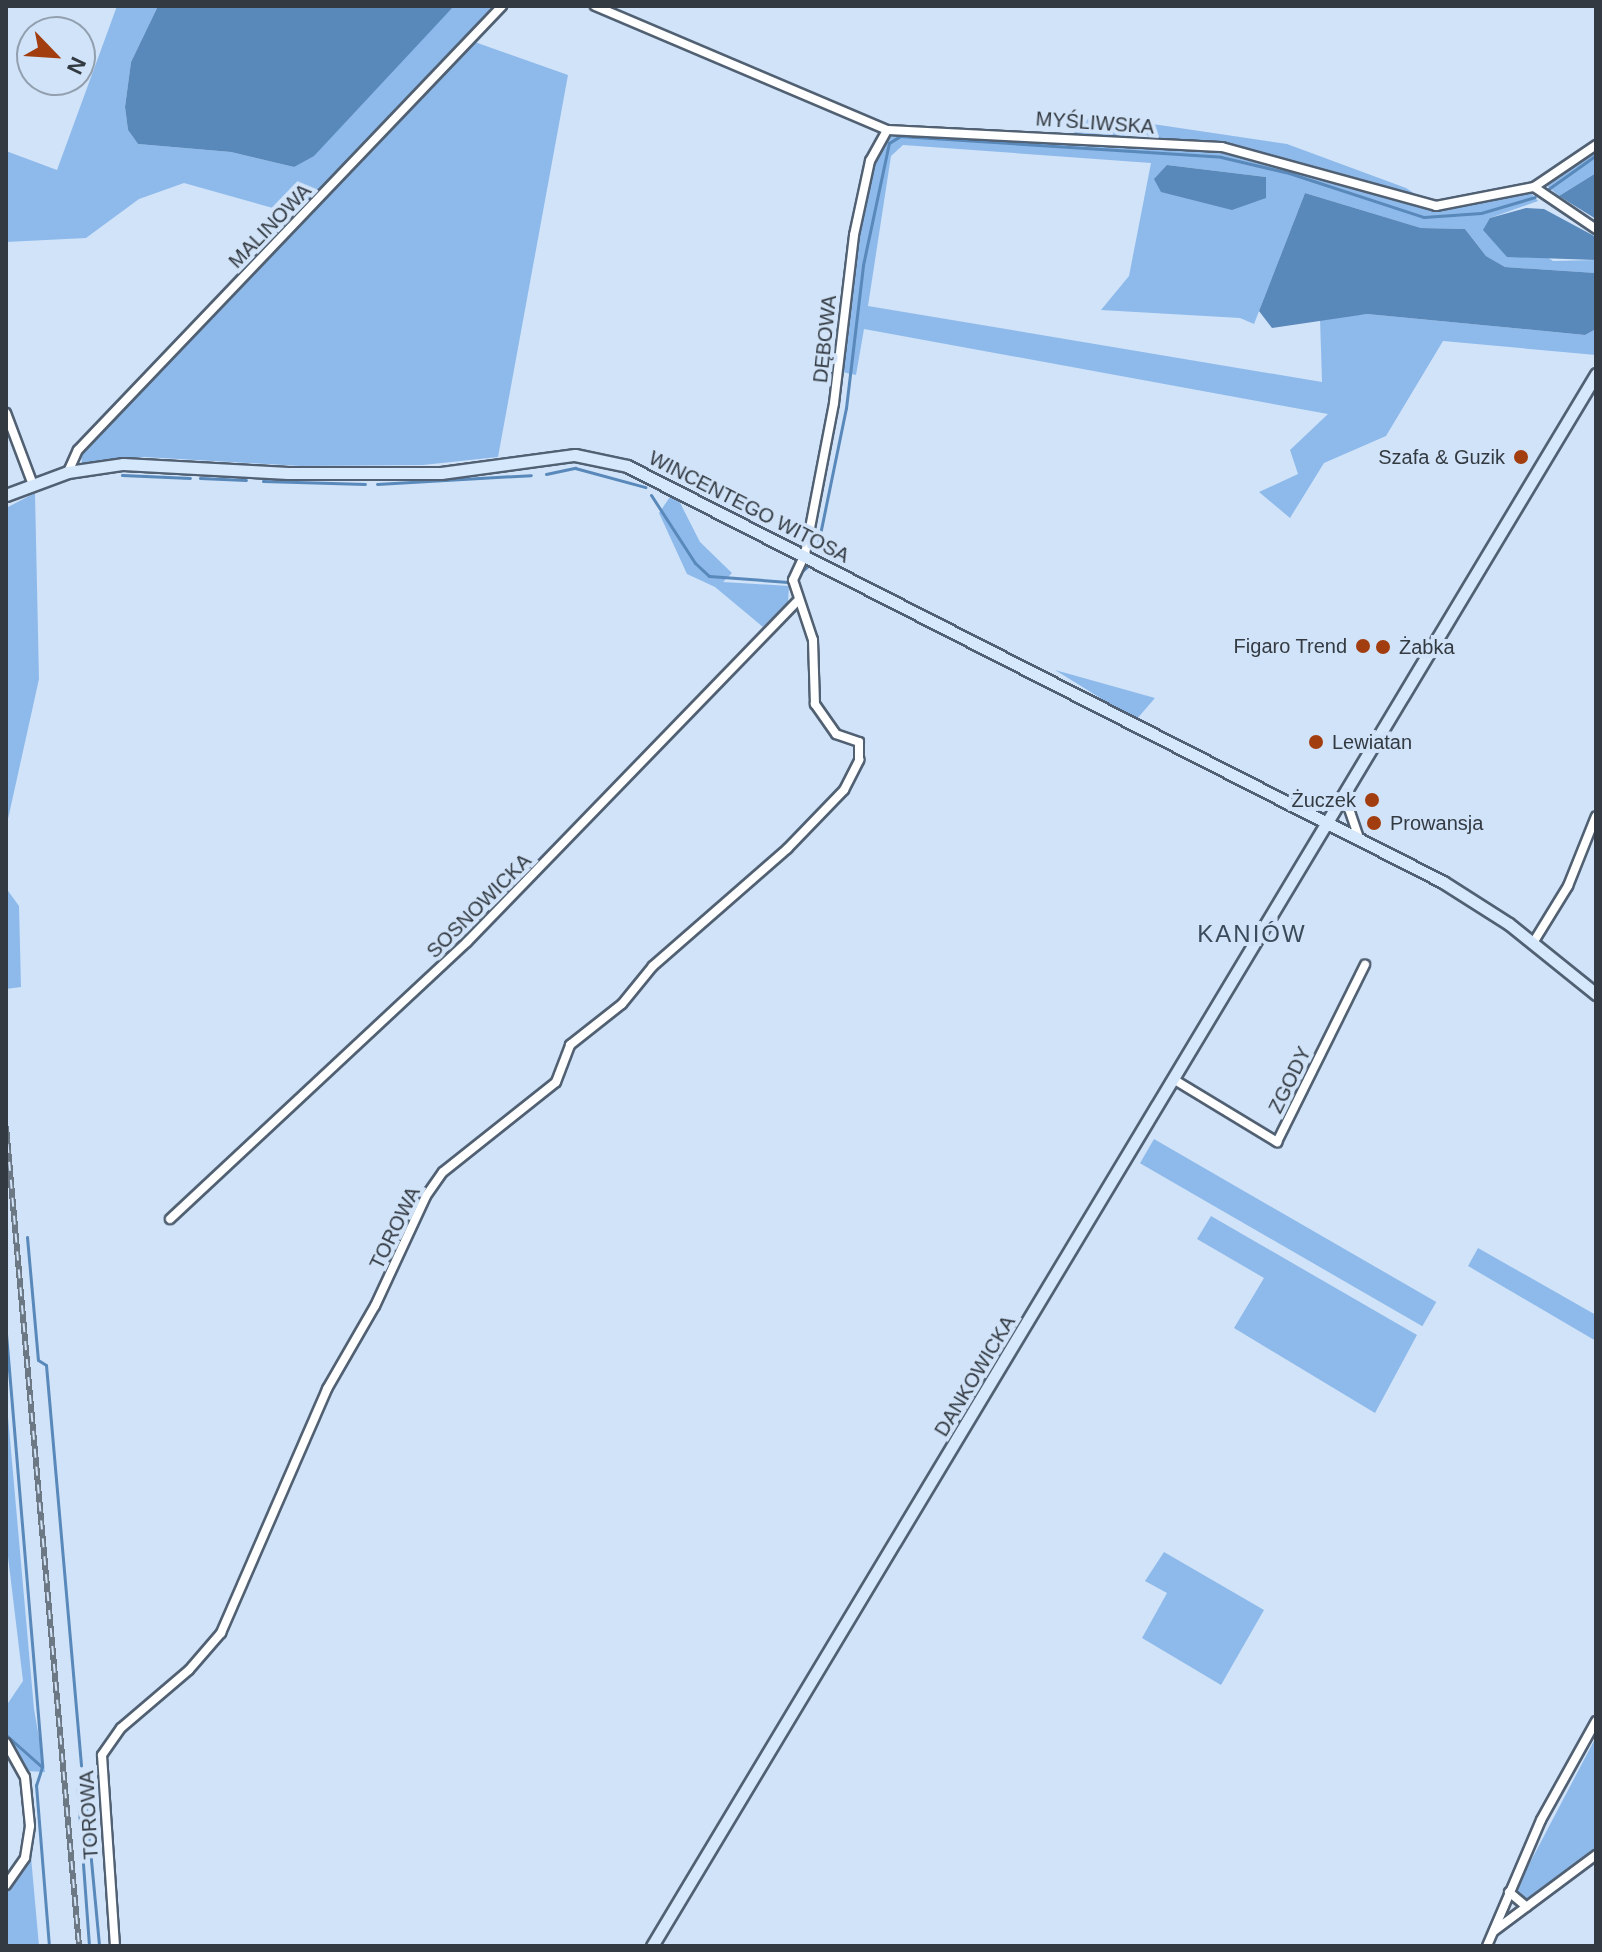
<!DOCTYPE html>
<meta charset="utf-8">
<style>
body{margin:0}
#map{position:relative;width:1602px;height:1952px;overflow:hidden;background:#d1e3f8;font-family:Arial,sans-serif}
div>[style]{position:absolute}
.green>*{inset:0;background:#8ebaeb;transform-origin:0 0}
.water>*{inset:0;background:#5988ba}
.stream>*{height:3px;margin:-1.5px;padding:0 1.5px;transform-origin:1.5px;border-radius:1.5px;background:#5988ba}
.roads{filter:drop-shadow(2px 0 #516173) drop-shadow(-2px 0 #516173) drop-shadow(0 2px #516173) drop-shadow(0 -2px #516173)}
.street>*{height:8px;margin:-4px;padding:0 4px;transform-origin:4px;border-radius:4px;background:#fff}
.secondary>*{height:11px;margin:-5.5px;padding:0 5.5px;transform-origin:5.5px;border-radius:5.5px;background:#d6e8fb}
.rail>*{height:6px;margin-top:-3px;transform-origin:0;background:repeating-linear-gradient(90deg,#d1e3f8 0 9px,#6d7885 0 18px);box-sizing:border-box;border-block:2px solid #6d7885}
.dots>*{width:22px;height:22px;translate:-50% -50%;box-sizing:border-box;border:4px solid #d1e3f8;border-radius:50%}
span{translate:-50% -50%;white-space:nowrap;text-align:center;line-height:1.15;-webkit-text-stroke:8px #d1e3f8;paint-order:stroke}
.street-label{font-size:20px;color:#333a42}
.poi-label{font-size:20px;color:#333a42}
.right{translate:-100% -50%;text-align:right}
.left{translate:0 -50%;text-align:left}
.quarter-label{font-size:24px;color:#3b4b5b;letter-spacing:2px}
.frame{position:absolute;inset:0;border:8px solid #333a42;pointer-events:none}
.north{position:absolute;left:16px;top:16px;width:80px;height:80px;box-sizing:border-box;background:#d1e3f8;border:2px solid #929faf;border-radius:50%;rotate:115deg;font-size:22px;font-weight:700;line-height:32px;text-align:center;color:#333a42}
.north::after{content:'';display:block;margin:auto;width:28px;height:36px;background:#a23d0f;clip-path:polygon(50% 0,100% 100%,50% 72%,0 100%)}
</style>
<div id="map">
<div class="green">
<div style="clip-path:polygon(117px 6px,158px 6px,131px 62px,125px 107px,128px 130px,138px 144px,231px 152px,294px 167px,454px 6px,500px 6px,298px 215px,184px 183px,139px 199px,86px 238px,6px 242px,6px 151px,57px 170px)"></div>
<div style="clip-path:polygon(472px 41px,568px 75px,498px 457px,423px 465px,301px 466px,144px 457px,82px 464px,81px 454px)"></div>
<div style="clip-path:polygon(evenodd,1092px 115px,1287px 144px,1406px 188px,1436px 208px,1530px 192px,1538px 201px,1490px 218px,1553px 261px,1596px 260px,1596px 273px,1505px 267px,1486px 256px,1465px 229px,1421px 228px,1305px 193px,1254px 324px,1240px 318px,1101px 310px,1129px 276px,1151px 163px,903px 145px,891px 156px,868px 306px,1322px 382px,1320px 319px,1367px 314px,1585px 335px,1596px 329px,1596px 355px,1443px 341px,1386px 436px,1324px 463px,1290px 518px,1259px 492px,1298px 474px,1290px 450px,1328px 414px,864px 329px,856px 375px,842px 372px,857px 237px,875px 162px,886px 139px,899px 133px,1041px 139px,1074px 133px,1092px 115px,1167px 165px,1266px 177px,1266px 198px,1167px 165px)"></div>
<div style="clip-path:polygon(1596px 150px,1596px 173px,1559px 196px,1545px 184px)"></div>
<div style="clip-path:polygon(674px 491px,700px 542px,732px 573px,723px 582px,789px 586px,788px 603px,763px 627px,715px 587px,687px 574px,659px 513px)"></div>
<div style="clip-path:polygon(35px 493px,39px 679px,6px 828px,6px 508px)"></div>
<div style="clip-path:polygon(1055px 670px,1155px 698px,1136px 720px)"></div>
<div style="clip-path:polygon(6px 888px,19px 906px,21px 987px,6px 989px)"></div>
<div style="left:1154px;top:1139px;width:326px;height:28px;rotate:30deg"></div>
<div style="clip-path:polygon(1211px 1216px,1417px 1335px,1375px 1413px,1234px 1328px,1264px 1278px,1197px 1239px)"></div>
<div style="clip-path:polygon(1478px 1248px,1596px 1315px,1596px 1341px,1468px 1266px)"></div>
<div style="clip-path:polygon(6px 1394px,34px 1709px,45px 1772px,26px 1771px,6px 1735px,6px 1706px,23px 1681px,6px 1540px)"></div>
<div style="clip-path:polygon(1164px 1552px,1264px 1610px,1221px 1685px,1142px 1638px,1167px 1593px,1145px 1581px)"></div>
<div style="clip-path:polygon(1596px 1737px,1596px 1850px,1528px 1901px,1515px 1891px)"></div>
<div style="clip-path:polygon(31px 1857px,39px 1946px,6px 1946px,6px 1894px)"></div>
</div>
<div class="water">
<div style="clip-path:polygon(158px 6px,454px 6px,314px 156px,294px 167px,231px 152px,138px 144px,128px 130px,125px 107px,131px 62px)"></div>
<div style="clip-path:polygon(1167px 165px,1266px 177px,1266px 198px,1232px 210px,1161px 192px,1154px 179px)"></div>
<div style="clip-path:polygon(1596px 173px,1596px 219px,1559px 196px)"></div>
<div style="clip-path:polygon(1305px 193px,1421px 228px,1465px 229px,1486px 256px,1505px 267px,1596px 273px,1596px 329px,1585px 335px,1367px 314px,1272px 328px,1259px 311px)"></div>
<div style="clip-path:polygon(1526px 208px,1544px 209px,1596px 237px,1596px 260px,1507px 257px,1483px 230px,1490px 218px)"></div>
</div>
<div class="stream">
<div style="left:1547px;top:190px;width:60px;rotate:-35.5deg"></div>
<div style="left:546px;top:474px;width:30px;rotate:-12deg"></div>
<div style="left:575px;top:468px;width:73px;rotate:15.2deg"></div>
<div style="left:122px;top:475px;width:68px;rotate:2.5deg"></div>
<div style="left:200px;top:478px;width:46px;rotate:2.5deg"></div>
<div style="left:263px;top:481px;width:102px;rotate:1.7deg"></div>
<div style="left:377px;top:484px;width:154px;rotate:-3.3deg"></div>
<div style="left:651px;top:495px;width:81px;rotate:57.1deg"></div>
<div style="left:695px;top:563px;width:19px;rotate:43deg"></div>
<div style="left:709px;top:576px;width:79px;rotate:4.3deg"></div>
<div style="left:817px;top:549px;width:144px;rotate:-78.4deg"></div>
<div style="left:846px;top:408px;width:144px;rotate:-83.2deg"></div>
<div style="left:863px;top:265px;width:125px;rotate:-78deg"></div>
<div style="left:889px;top:143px;width:13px;rotate:-32deg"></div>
<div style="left:900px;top:136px;width:322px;rotate:3.7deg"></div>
<div style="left:1221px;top:157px;width:70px;rotate:13.2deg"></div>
<div style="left:1289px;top:173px;width:142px;rotate:18.1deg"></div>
<div style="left:1424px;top:217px;width:57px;rotate:-4deg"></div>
<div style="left:1481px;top:213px;width:56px;rotate:-16.5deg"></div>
<div style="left:800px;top:573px;width:13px;rotate:-42deg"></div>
<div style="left:27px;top:1237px;width:123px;rotate:84.9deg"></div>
<div style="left:38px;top:1360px;width:9px;rotate:32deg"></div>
<div style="left:46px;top:1365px;width:402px;rotate:85deg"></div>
<div style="left:6px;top:1334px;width:434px;rotate:85.2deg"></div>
<div style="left:6px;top:1735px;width:48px;rotate:41.6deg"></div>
<div style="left:42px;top:1767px;width:19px;rotate:108deg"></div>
<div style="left:36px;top:1785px;width:162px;rotate:85.4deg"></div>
<div style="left:77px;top:1782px;width:164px;rotate:85.8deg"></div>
<div style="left:84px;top:1786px;width:161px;rotate:84.6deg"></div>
</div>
<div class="roads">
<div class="street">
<div style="left:595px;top:6px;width:317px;rotate:23deg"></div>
<div style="left:887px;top:130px;width:335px;rotate:2.9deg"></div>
<div style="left:1222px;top:147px;width:222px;rotate:15.4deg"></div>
<div style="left:1436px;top:206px;width:100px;rotate:-11deg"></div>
<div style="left:1534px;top:187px;width:75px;rotate:-34.1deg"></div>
<div style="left:1534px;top:187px;width:75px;rotate:34.1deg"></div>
<div style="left:6px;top:413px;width:74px;rotate:69.4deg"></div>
<div style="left:68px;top:472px;width:24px;rotate:-66deg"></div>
<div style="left:78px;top:450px;width:614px;rotate:-46.32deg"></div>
<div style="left:1345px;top:797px;width:46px;rotate:71.2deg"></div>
<div style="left:1533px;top:943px;width:67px;rotate:-58.4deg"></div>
<div style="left:1568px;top:886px;width:75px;rotate:-68.2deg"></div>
<div style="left:1173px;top:1079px;width:122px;rotate:31.2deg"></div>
<div style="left:1277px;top:1142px;width:198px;rotate:-63.6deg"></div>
<div style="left:170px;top:1219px;width:406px;rotate:-43deg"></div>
<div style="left:467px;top:942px;width:474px;rotate:-45.9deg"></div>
<div style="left:6px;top:1743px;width:39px;rotate:61deg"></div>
<div style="left:25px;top:1777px;width:49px;rotate:84.2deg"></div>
<div style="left:30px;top:1826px;width:32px;rotate:99deg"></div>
<div style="left:25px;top:1858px;width:33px;rotate:125deg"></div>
<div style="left:1509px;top:1892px;width:23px;rotate:40deg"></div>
<div style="left:1494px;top:1931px;width:127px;rotate:-36.7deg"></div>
<div style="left:115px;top:1946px;width:191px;rotate:-93.9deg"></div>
<div style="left:102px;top:1755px;width:33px;rotate:-55deg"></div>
<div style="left:121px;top:1728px;width:89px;rotate:-40.5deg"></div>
<div style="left:189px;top:1670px;width:49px;rotate:-49.1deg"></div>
<div style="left:221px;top:1633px;width:266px;rotate:-66.5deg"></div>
<div style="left:327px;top:1389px;width:96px;rotate:-60deg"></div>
<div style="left:375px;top:1306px;width:121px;rotate:-65.1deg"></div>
<div style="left:426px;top:1196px;width:29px;rotate:-55deg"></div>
<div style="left:443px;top:1172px;width:144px;rotate:-38.5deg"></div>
<div style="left:556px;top:1082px;width:40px;rotate:-69deg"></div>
<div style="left:570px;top:1045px;width:66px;rotate:-38.3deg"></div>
<div style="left:622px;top:1004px;width:49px;rotate:-50.8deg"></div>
<div style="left:653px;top:966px;width:178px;rotate:-41.1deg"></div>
<div style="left:787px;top:849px;width:82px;rotate:-46deg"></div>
<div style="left:844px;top:790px;width:34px;rotate:-63deg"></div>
<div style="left:859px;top:760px;width:18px;rotate:-90deg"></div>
<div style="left:859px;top:742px;width:24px;rotate:-161deg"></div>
<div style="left:836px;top:734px;width:37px;rotate:-125deg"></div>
<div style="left:815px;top:704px;width:64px;rotate:-91.8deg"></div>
<div style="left:813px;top:640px;width:63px;rotate:-108.4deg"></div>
<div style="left:793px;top:580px;width:29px;rotate:-65deg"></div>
<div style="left:805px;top:554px;width:154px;rotate:-79.1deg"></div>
<div style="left:834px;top:403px;width:169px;rotate:-83.2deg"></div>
<div style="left:854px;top:235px;width:76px;rotate:-77.8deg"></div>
<div style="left:870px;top:161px;width:35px;rotate:-61deg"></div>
<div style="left:1487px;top:1946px;width:137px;rotate:-66.8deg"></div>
<div style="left:1541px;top:1820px;width:113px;rotate:-60.9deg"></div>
</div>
<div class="secondary">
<div style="left:6px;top:495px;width:66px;rotate:-20.4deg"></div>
<div style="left:68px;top:472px;width:56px;rotate:-8.3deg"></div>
<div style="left:123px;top:464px;width:165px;rotate:3.1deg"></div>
<div style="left:288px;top:473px;width:153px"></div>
<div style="left:441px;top:473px;width:135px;rotate:-7.7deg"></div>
<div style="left:575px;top:455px;width:53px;rotate:11.9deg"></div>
<div style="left:627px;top:466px;width:916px;rotate:27.01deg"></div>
<div style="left:1443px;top:882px;width:78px;rotate:32.5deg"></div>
<div style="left:1509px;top:924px;width:112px;rotate:38.8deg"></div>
<div style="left:652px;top:1946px;width:1834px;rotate:-59.01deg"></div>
</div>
</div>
<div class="rail">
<div style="left:6px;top:1126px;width:823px;rotate:84.91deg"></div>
</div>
<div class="dots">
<div style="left:1521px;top:457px;background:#a23d0f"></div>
<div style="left:1363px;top:646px;background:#a23d0f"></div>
<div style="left:1383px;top:647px;background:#a23d0f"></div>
<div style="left:1316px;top:742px;background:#a23d0f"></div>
<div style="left:1372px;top:800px;background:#a23d0f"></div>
<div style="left:1374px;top:823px;background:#a23d0f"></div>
</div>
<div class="street-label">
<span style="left:1095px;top:123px;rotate:4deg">MYŚLIWSKA</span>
<span style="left:270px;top:226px;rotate:-46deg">MALINOWA</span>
<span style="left:825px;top:339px;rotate:-84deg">DĘBOWA</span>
<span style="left:749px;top:507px;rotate:27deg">WINCENTEGO WITOSA</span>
<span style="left:479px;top:906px;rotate:-45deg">SOSNOWICKA</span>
<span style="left:1290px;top:1080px;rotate:-64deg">ZGODY</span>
<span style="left:395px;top:1228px;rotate:-64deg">TOROWA</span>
<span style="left:975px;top:1376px;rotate:-59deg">DANKOWICKA</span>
<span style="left:89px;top:1815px;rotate:-93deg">TOROWA</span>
</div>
<div class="poi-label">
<span class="right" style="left:1505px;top:457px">Szafa &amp; Guzik</span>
<span class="right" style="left:1347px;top:646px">Figaro Trend</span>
<span class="left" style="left:1399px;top:647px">Żabka</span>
<span class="left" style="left:1332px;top:742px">Lewiatan</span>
<span class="right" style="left:1356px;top:800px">Żuczek</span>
<span class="left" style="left:1390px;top:823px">Prowansja</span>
</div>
<div class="quarter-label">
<span style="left:1252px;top:934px">KANIÓW</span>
</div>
<div class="frame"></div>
<div class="north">N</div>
</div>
